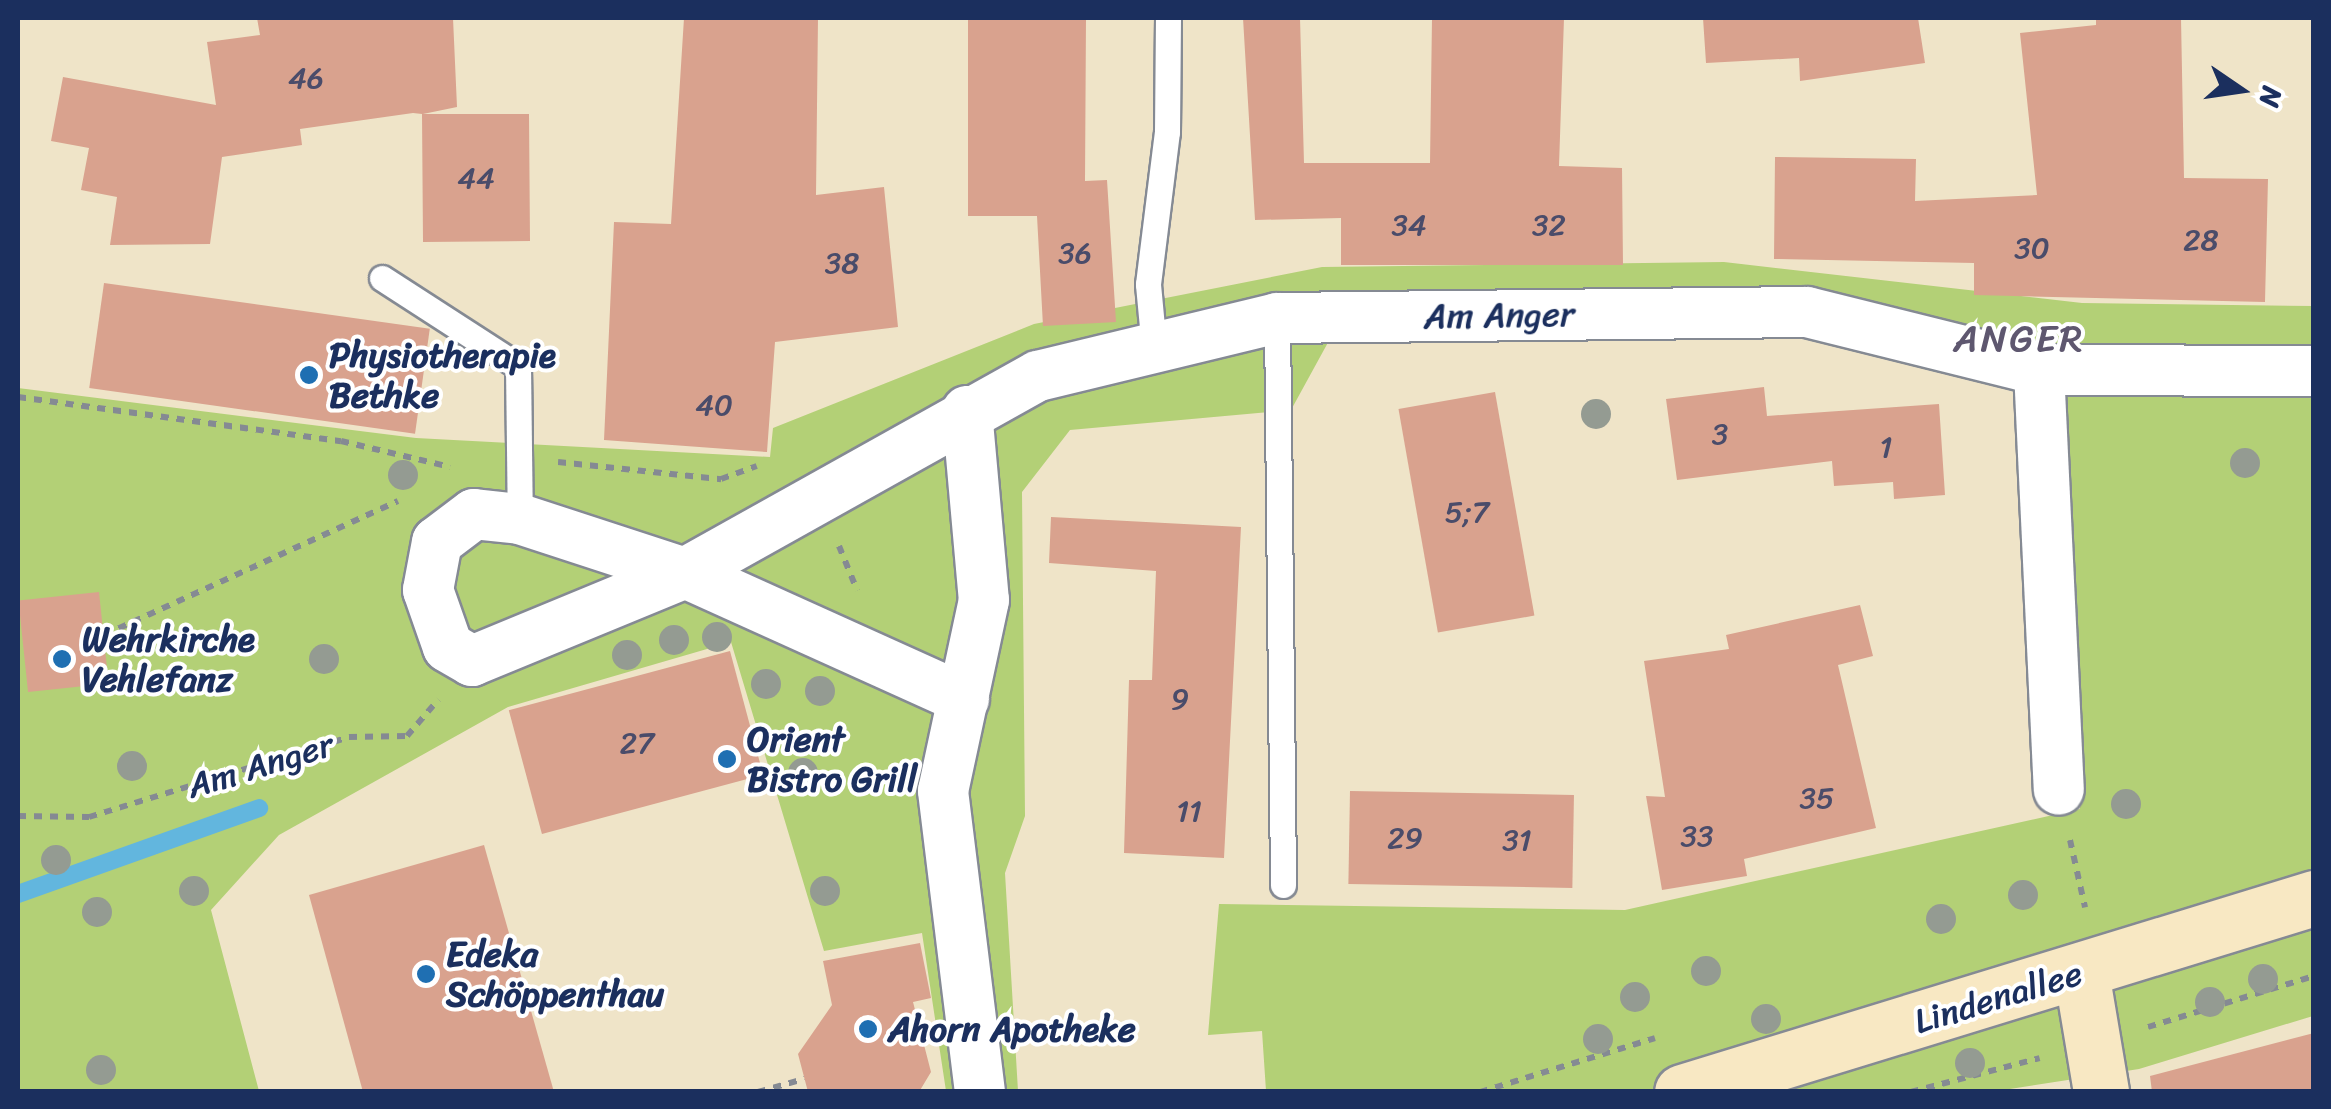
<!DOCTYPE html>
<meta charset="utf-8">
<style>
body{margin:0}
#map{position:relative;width:2331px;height:1109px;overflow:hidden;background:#efe4c8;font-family:Sriracha,sans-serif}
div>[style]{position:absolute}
.green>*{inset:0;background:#b3d076}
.stream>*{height:18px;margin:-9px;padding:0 9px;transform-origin:9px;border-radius:9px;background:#62b6de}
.building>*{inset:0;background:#d9a28e;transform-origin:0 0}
.path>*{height:6px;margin-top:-3px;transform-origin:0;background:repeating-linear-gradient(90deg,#858a93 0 8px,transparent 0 16px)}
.roads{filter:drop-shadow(2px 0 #858a93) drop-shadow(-2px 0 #858a93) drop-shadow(0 2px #858a93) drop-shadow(0 -2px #858a93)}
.lane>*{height:25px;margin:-12.5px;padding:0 12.5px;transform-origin:12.5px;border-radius:12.5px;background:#fff}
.street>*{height:50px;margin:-25px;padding:0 25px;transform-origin:25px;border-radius:25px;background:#fff}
.secondary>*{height:55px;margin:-27.5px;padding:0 27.5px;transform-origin:27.5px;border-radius:27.5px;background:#f8e8c3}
.trees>*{width:30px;height:30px;margin:-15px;border-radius:50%;background:#949b92}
.dots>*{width:28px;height:28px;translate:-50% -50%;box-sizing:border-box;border:5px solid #fff;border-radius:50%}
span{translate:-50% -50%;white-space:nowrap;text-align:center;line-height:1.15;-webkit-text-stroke:8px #fff;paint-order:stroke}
.number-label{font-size:30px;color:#4a4c6a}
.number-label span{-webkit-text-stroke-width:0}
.street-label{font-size:35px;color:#1b2f5e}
.poi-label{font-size:35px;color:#1b2f5e;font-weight:700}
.left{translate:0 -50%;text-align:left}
.neighbourhood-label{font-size:38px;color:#5e576f;letter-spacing:2.5px}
.frame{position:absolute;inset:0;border:20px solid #1b2f5e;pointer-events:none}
.north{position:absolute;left:2191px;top:40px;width:100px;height:100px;-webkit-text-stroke:8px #fff;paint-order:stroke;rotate:103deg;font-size:28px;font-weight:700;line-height:40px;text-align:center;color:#1b2f5e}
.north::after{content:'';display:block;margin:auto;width:35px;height:45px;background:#1b2f5e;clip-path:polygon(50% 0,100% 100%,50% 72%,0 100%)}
</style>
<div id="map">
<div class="green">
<div style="clip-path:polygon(1724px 262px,2082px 303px,2313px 306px,2313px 1016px,2139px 1069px,1997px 1091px,1266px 1091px,1262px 1031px,1208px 1035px,1219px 904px,1625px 910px,2080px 809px,2062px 403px,1787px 334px,1331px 337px,1291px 410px,1070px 430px,1022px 492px,1025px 816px,1005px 873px,1018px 1091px,946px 1091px,922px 933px,824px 951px,731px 642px,508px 707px,279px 835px,211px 910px,259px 1091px,18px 1091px,18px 388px,416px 438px,770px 457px,773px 428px,1034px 324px,1322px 267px)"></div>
</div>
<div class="stream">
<div style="left:18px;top:894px;width:256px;rotate:-19.6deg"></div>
</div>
<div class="building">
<div style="clip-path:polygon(257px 18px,453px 18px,457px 107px,423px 114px,529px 114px,530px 241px,423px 242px,422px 114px,413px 113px,300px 129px,302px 145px,222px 157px,210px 244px,110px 245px,117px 197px,81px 190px,89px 148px,51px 141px,63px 77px,216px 105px,207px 42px,260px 35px)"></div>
<div style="clip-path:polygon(684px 18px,818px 18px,816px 195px,884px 187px,898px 327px,775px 342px,767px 452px,604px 440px,614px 222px,671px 224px)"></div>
<div style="clip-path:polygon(968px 18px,1086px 18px,1085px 181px,1107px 180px,1116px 322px,1043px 326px,1037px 216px,968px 216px)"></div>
<div style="clip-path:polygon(1243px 18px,1300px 18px,1304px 163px,1430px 163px,1432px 18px,1564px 18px,1559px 166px,1622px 168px,1623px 265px,1341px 265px,1341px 218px,1255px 220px)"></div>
<div style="clip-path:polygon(1703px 18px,1918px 18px,1925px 63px,1800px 81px,1799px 58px,1706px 63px)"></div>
<div style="clip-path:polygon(2096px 18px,2181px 18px,2184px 178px,2268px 179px,2265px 302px,1974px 295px,1974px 263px,1774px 259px,1775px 157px,1916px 159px,1915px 201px,2037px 195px,2020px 33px,2096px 25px)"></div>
<div style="left:104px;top:283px;width:329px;height:106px;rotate:8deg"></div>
<div style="clip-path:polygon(1764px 387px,1767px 416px,1939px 404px,1945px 495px,1894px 499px,1893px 482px,1834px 486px,1832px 461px,1677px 480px,1666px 399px)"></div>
<div style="left:1495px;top:392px;width:227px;height:98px;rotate:80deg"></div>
<div style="clip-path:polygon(1051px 517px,1241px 527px,1224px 858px,1124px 853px,1129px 680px,1152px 680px,1156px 571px,1049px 563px)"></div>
<div style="left:99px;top:592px;width:92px;height:81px;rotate:84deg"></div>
<div style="clip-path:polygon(1860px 605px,1873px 656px,1838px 665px,1876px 828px,1744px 859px,1747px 876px,1662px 890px,1646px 796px,1665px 797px,1644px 661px,1729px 649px,1726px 635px)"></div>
<div style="left:730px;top:651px;width:128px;height:229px;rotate:75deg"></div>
<div style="left:1350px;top:791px;width:224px;height:93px;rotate:1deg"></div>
<div style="clip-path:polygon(484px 845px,554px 1092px,363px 1092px,309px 895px)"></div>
<div style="clip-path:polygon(920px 943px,931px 998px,913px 1002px,931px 1072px,919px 1092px,808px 1092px,798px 1054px,832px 1005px,823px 961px)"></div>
<div style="clip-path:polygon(2314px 1033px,2314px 1092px,2152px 1092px,2150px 1076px)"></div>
</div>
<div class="path">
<div style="left:18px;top:397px;width:326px;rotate:7.8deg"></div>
<div style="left:341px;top:441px;width:112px;rotate:13.4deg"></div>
<div style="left:558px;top:462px;width:164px;rotate:6deg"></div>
<div style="left:721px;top:479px;width:38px;rotate:-20deg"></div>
<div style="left:839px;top:546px;width:48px;rotate:67.8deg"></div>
<div style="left:104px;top:635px;width:323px;rotate:-24.5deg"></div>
<div style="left:18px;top:816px;width:71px;rotate:0.8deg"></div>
<div style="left:89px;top:817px;width:272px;rotate:-17.1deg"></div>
<div style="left:349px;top:737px;width:58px;rotate:-1deg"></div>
<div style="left:407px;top:736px;width:48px;rotate:-49.3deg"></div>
<div style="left:2070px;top:840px;width:69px;rotate:77.4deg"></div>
<div style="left:2148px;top:1027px;width:174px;rotate:-17.1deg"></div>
<div style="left:758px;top:1092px;width:48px;rotate:-15.8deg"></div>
<div style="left:1480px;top:1092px;width:183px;rotate:-17.1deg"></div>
<div style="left:1911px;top:1092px;width:133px;rotate:-14.8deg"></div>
</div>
<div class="roads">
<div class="lane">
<div style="left:382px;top:278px;width:162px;rotate:32.9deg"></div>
<div style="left:518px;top:366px;width:153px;rotate:89.3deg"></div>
<div style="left:1277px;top:318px;width:567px;rotate:89.39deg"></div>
<div style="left:1154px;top:348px;width:64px;rotate:-95.4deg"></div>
<div style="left:1148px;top:284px;width:153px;rotate:-82.9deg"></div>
<div style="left:1167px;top:132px;width:114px;rotate:-89.5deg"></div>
</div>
<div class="street">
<div style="left:2039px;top:370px;width:420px;rotate:87.3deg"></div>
<div style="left:967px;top:411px;width:190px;rotate:84.9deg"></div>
<div style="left:984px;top:600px;width:195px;rotate:102.1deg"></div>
<div style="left:943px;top:791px;width:303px;rotate:83deg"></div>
<div style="left:964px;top:699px;width:306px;rotate:-155.7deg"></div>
<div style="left:685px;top:573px;width:174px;rotate:-161.9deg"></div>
<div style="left:520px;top:519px;width:46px;rotate:-173.8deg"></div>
<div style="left:474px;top:514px;width:46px;rotate:142.9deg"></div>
<div style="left:437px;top:542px;width:49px;rotate:100.6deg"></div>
<div style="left:428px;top:590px;width:60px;rotate:70.7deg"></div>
<div style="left:448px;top:647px;width:28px;rotate:30deg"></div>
<div style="left:472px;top:661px;width:230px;rotate:-22.4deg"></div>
<div style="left:685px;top:573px;width:404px;rotate:-29.2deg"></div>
<div style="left:1038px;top:376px;width:246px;rotate:-13.6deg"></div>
<div style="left:1277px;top:318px;width:530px;rotate:-0.65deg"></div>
<div style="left:1807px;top:312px;width:239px;rotate:14deg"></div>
<div style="left:2039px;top:370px;width:275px;rotate:0.2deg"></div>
</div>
<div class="secondary">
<div style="left:2081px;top:972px;width:122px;rotate:80.5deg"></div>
<div style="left:1682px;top:1092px;width:661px;rotate:-17.06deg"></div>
</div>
</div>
<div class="trees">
<div style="left:1596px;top:414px"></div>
<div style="left:2245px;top:463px"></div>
<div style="left:403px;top:475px"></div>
<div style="left:717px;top:637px"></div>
<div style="left:674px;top:640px"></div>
<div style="left:627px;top:655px"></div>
<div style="left:324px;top:659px"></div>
<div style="left:766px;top:684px"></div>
<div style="left:820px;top:691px"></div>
<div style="left:132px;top:766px"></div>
<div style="left:803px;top:773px"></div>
<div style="left:2126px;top:804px"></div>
<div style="left:56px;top:860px"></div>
<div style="left:194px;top:891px"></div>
<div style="left:825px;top:891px"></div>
<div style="left:2023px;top:895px"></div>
<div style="left:97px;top:912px"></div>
<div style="left:1941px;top:919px"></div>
<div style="left:1706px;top:971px"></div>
<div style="left:2263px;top:979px"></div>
<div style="left:1635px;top:997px"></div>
<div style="left:2210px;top:1002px"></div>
<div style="left:1766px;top:1019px"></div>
<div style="left:1598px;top:1039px"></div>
<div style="left:1970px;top:1063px"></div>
<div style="left:101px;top:1070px"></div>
</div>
<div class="dots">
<div style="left:309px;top:375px;background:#1f6fb2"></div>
<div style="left:62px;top:659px;background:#1f6fb2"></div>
<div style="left:727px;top:759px;background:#1f6fb2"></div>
<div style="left:426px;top:974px;background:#1f6fb2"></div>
<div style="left:868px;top:1029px;background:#1f6fb2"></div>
</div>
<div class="number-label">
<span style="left:306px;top:78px">46</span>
<span style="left:476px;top:178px">44</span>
<span style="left:1409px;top:225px">34</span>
<span style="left:1549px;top:225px">32</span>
<span style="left:2201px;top:240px">28</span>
<span style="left:2032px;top:248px">30</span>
<span style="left:1075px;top:253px">36</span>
<span style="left:842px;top:263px">38</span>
<span style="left:714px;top:405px">40</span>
<span style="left:1720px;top:434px">3</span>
<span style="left:1886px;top:447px">1</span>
<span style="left:1467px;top:512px">5;7</span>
<span style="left:1180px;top:699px">9</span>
<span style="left:637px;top:743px">27</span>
<span style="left:1817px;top:798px">35</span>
<span style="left:1189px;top:811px">11</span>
<span style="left:1697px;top:836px">33</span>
<span style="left:1405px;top:838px">29</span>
<span style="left:1517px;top:840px">31</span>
</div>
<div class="street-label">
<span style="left:1499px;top:315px;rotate:-1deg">Am Anger</span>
<span style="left:260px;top:765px;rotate:-17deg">Am Anger</span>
<span style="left:1998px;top:997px;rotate:-17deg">Lindenallee</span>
</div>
<div class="poi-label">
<span class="left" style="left:329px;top:375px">Physiotherapie<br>Bethke</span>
<span class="left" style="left:82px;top:659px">Wehrkirche<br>Vehlefanz</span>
<span class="left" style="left:747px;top:759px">Orient<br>Bistro Grill</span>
<span class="left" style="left:446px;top:974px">Edeka<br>Schöppenthau</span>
<span class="left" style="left:888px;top:1029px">Ahorn Apotheke</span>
</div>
<div class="neighbourhood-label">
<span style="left:2019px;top:339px">ANGER</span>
</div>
<div class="frame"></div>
<div class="north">N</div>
</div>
